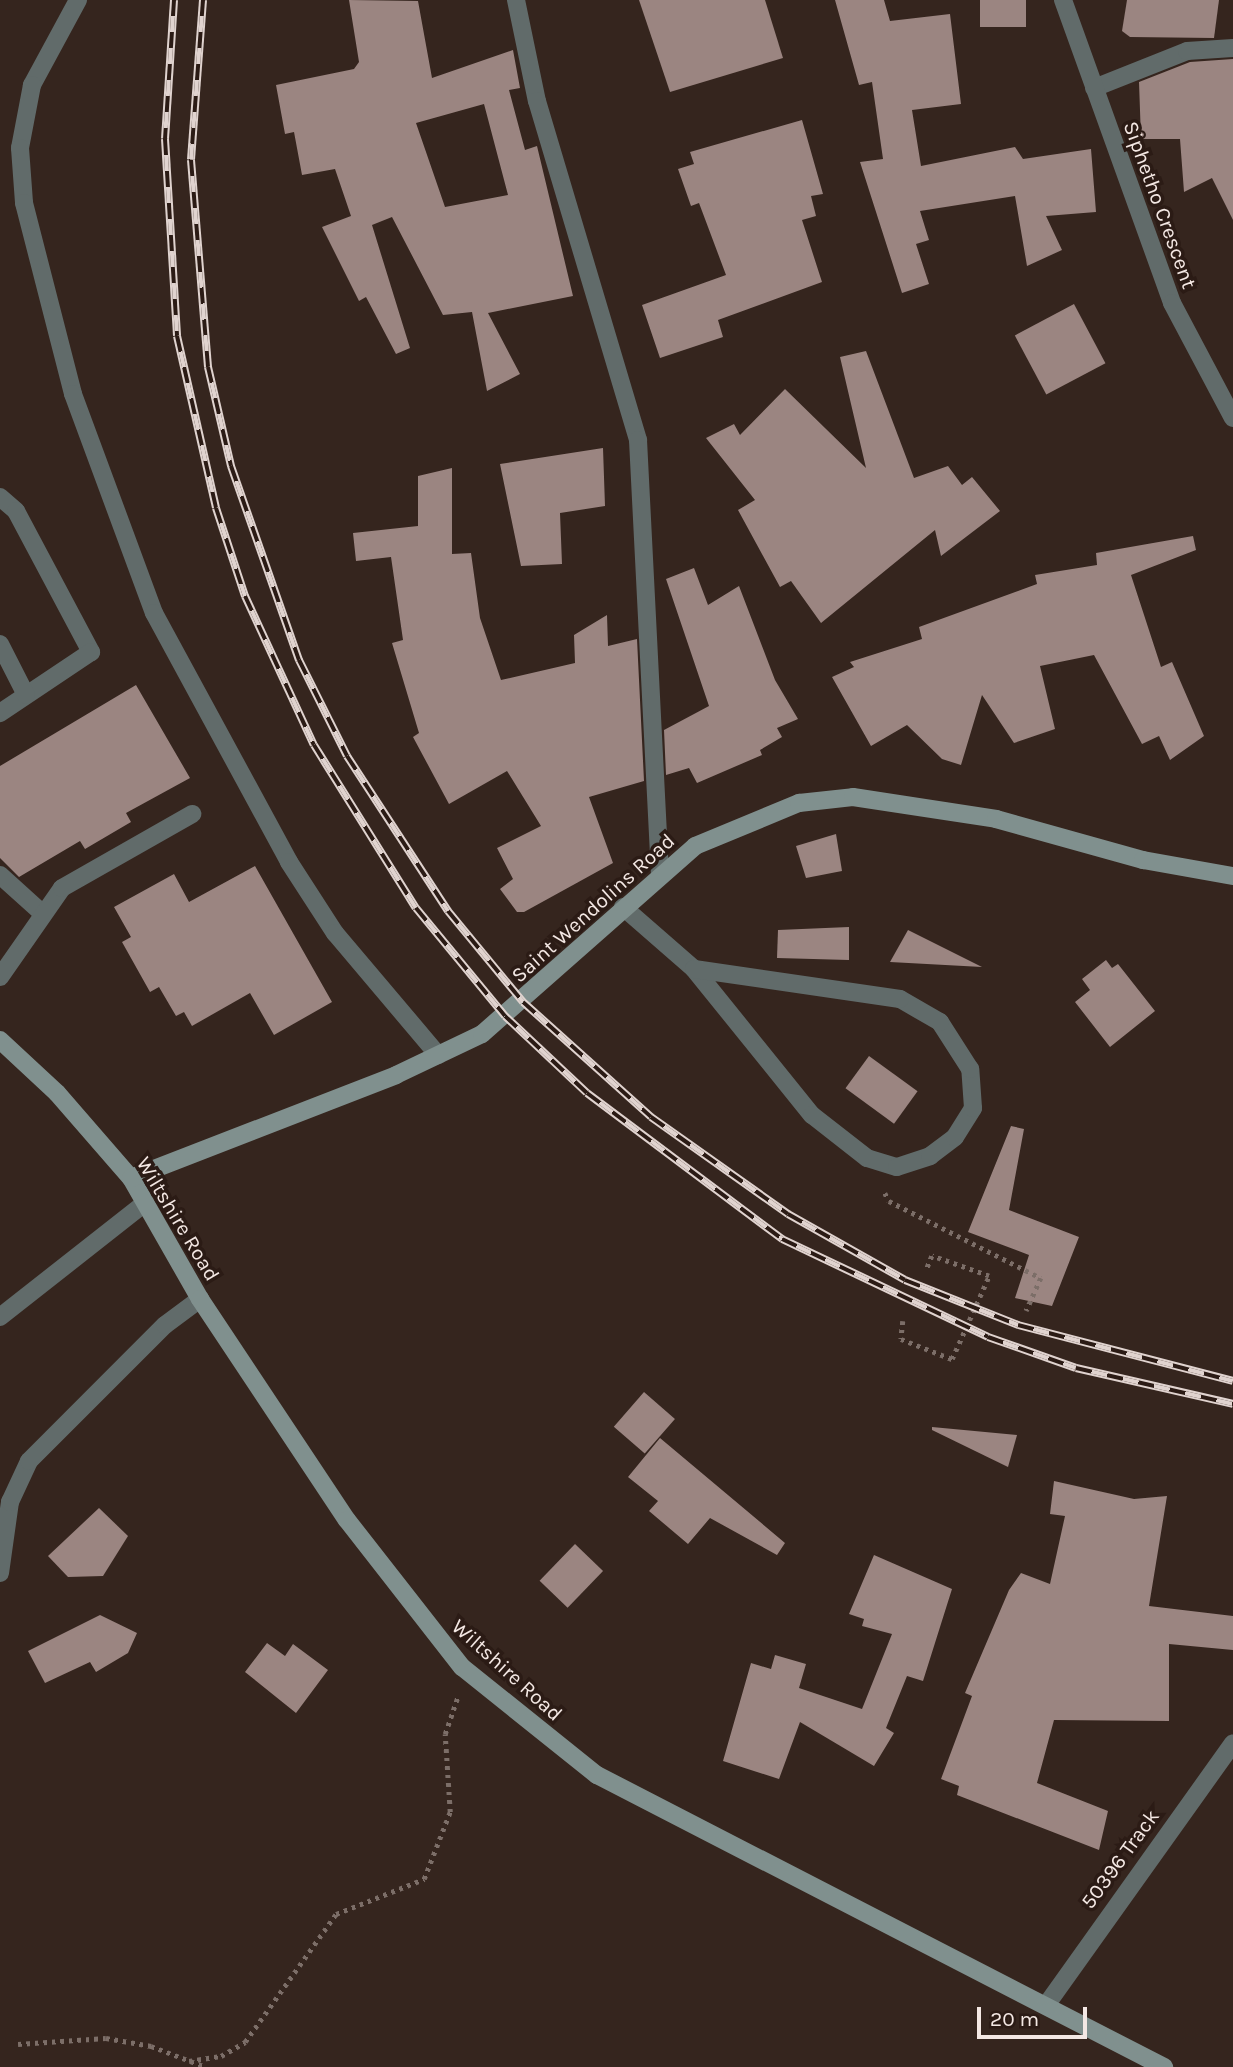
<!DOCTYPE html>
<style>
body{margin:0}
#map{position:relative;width:1233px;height:2067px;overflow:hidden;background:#35251e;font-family:Karla,sans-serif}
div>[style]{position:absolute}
.building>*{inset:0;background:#9b8581;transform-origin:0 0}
.path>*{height:4.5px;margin-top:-2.25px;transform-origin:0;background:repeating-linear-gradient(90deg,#7c6e68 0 3.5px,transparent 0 8.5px)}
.lane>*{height:18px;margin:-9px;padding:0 9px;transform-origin:9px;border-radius:9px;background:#616b6a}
.street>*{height:18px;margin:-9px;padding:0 9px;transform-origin:9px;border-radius:9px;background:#616b6a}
.secondary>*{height:18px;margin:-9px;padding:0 9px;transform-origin:9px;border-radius:9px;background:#80908e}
.rail>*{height:8px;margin-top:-4px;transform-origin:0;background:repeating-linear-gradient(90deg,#2b1b15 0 16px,#e0d3cf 0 32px);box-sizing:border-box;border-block:2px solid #e0d3cf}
span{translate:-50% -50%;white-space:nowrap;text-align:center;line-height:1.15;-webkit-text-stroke:7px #2b1b15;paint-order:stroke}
.street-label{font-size:21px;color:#f4e8e4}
.scale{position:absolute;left:977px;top:2007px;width:110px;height:32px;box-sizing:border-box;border:4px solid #f4e8e4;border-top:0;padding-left:9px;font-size:21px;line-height:24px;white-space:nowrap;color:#f4e8e4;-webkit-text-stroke:5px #2b1b15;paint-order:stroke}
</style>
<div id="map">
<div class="building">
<div style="clip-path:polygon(evenodd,349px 0,418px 1px,432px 78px,513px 50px,520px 88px,509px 90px,525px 150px,537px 146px,573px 296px,488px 313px,520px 374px,487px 391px,472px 312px,443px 315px,392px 217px,372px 225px,410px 348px,396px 354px,366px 297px,359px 301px,322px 227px,351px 216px,335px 169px,302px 175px,294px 132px,285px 134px,276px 85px,354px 69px,359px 62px,349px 0,484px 104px,508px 195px,445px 207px,416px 123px,484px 104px)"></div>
<div style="clip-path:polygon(639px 0,765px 0,783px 58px,670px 92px)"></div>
<div style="clip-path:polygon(835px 0,884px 0,890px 21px,950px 14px,961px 104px,912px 110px,921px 166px,1015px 147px,1023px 159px,1091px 149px,1096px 212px,1046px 216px,1062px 250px,1027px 266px,1015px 196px,920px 211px,929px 240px,916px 244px,929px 284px,902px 293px,860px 162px,883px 159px,872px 82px,859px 85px)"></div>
<div style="left:980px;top:0;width:46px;height:27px"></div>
<div style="clip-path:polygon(1127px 0,1219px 0,1214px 38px,1130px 37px,1122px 31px)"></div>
<div style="clip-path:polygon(1233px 59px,1233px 220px,1212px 178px,1184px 192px,1180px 139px,1141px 139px,1139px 82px,1190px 62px)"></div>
<div style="clip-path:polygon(802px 120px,823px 194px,811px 196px,816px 216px,802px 220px,822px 282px,718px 320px,723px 337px,660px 358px,642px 305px,726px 275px,699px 203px,691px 206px,678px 169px,694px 164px,690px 152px)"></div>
<div style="left:1074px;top:304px;width:67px;height:67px;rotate:62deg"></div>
<div style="clip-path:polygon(866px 351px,914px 478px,948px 466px,962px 485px,972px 477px,1000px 511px,941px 556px,935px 530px,821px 623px,791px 581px,780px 587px,738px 510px,755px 500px,706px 438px,734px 424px,740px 435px,785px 389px,866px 468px,840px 357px)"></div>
<div style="clip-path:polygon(603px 448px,605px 506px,560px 513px,562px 564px,521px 566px,500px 464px)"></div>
<div style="clip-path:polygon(452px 468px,452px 554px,471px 553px,480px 618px,501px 680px,575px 663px,574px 635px,607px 615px,608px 646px,637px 639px,644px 781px,589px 797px,613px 863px,524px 912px,517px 912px,500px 889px,513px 879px,497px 848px,541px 826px,507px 771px,449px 804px,413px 737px,419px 733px,392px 643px,403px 640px,391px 557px,356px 561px,353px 533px,418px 526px,418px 476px)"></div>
<div style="clip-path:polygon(1193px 536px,1196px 550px,1131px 575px,1161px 667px,1172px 662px,1204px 736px,1170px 760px,1159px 736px,1142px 744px,1094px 655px,1040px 666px,1055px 729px,1014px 743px,982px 695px,961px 765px,942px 759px,907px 725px,871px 746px,832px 677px,854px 667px,850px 662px,922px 639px,919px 627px,1037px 584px,1035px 575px,1097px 565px,1096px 553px)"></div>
<div style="clip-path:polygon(694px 568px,708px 605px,739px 586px,775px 680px,798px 719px,777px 728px,782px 737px,760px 750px,762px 755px,697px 783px,689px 768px,666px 775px,664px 730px,709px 706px,666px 579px)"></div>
<div style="clip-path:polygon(136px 685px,190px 778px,126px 813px,131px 822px,85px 849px,80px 841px,19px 877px,0 858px,0 766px)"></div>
<div style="clip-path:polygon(836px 834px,842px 871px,806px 878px,796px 846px)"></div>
<div style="clip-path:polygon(255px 866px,332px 1002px,274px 1035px,250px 993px,192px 1026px,184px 1012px,176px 1016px,159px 987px,150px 992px,122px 942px,131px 937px,114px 907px,174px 874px,189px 902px)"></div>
<div style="clip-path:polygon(849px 927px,849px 960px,777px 958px,778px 930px)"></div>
<div style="clip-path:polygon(908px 930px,982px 967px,890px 962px)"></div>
<div style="clip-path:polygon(1106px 960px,1112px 968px,1118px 964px,1155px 1011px,1110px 1047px,1075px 1002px,1090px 990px,1082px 979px)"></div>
<div style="left:869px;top:1056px;width:60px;height:40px;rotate:36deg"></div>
<div style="clip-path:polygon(1011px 1126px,1024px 1129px,1009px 1210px,1079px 1237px,1052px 1306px,1015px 1298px,1029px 1255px,968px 1232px)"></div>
<div style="left:644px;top:1392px;width:41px;height:46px;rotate:41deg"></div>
<div style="clip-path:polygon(932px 1427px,1017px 1435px,1008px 1467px,932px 1430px)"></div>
<div style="clip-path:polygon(660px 1438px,785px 1543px,777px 1555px,710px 1518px,688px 1544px,649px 1511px,658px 1501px,628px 1477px)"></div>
<div style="clip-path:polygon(1054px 1481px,1134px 1499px,1167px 1496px,1149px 1606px,1233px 1616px,1233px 1650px,1169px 1644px,1169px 1721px,1054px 1720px,1037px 1783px,1108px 1811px,1099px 1850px,957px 1795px,959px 1786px,941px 1779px,972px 1696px,965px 1693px,1009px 1590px,1021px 1573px,1050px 1584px,1065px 1516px,1050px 1514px)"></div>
<div style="clip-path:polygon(99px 1508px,128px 1536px,103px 1576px,68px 1577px,48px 1556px)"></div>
<div style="left:575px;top:1544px;width:39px;height:51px;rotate:44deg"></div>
<div style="clip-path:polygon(874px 1555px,952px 1589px,923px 1681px,907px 1676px,886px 1728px,894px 1733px,874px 1766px,800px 1722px,779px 1779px,723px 1761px,751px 1663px,771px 1669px,775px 1655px,806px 1664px,799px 1688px,862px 1709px,892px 1634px,862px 1626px,864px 1619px,849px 1614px)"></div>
<div style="clip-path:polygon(100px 1615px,137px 1633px,128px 1653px,96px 1672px,90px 1662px,45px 1683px,28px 1651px)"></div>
<div style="clip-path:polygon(267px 1643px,285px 1656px,293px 1644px,328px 1670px,296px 1713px,245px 1672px)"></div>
</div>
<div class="path">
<div style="left:885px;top:1193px;width:9px;rotate:63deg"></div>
<div style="left:889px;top:1201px;width:170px;rotate:26.9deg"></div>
<div style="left:1041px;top:1278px;width:36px;rotate:114deg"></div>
<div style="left:903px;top:1321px;width:18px;rotate:96deg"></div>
<div style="left:901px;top:1339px;width:55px;rotate:21.4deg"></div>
<div style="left:952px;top:1359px;width:91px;rotate:-66deg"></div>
<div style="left:989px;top:1276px;width:60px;rotate:-160.7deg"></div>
<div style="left:932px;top:1256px;width:16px;rotate:112deg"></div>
<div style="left:18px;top:2044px;width:88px;rotate:-3.9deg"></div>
<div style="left:106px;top:2038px;width:46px;rotate:10.1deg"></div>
<div style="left:151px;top:2046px;width:59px;rotate:20.9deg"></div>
<div style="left:189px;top:2061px;width:32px;rotate:-9deg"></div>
<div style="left:221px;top:2056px;width:28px;rotate:-30deg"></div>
<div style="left:245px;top:2042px;width:157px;rotate:-54.6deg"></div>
<div style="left:336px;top:1914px;width:95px;rotate:-21.7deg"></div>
<div style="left:424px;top:1879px;width:72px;rotate:-68.8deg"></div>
<div style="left:450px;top:1812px;width:78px;rotate:-93.7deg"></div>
<div style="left:445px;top:1734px;width:40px;rotate:-71.1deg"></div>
</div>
<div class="lane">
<div style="left:516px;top:0;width:103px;rotate:78.3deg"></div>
<div style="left:537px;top:101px;width:354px;rotate:73.4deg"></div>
<div style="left:638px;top:440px;width:436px;rotate:87.1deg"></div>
<div style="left:1094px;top:88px;width:100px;rotate:-21.7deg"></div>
<div style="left:1187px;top:51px;width:46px;rotate:-3.7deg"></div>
<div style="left:0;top:497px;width:21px;rotate:41deg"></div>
<div style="left:16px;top:511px;width:160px;rotate:62deg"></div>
<div style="left:91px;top:652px;width:110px;rotate:146.2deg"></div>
<div style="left:0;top:644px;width:57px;rotate:63deg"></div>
<div style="left:0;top:875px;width:55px;rotate:42.1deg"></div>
<div style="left:623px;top:907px;width:94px;rotate:41.1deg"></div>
<div style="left:694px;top:969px;width:188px;rotate:51.1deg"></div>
<div style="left:812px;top:1115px;width:70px;rotate:38deg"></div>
<div style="left:867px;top:1158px;width:31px;rotate:17deg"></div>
<div style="left:897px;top:1167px;width:35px;rotate:-18deg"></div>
<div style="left:930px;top:1156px;width:31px;rotate:-37deg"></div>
<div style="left:955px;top:1137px;width:34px;rotate:-58deg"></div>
<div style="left:973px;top:1108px;width:39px;rotate:-94deg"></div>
<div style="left:970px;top:1069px;width:56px;rotate:-122.6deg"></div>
<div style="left:940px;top:1022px;width:46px;rotate:-150.1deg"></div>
<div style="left:900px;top:999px;width:208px;rotate:-171.7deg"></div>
<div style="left:0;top:977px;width:108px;rotate:-55.1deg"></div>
<div style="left:62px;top:888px;width:150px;rotate:-29.6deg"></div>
</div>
<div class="street">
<div style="left:78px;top:0;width:97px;rotate:118.4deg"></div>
<div style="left:32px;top:85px;width:64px;rotate:100.8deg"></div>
<div style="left:20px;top:148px;width:55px;rotate:85.8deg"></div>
<div style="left:24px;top:203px;width:197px;rotate:75.6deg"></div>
<div style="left:73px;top:394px;width:233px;rotate:69.7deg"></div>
<div style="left:154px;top:613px;width:283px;rotate:61.5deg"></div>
<div style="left:289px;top:862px;width:85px;rotate:57.1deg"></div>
<div style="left:335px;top:933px;width:160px;rotate:49.8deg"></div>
<div style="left:1063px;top:0;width:322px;rotate:70.2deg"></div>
<div style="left:1172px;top:303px;width:130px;rotate:62.1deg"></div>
<div style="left:0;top:1317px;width:184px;rotate:-38.2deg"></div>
<div style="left:0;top:1573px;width:72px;rotate:-82deg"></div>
<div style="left:10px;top:1502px;width:45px;rotate:-65.1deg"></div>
<div style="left:29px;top:1461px;width:192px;rotate:-45deg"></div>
<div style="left:165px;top:1325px;width:44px;rotate:-36.6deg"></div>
<div style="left:1047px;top:2004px;width:320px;rotate:-54.5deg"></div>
</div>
<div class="secondary">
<div style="left:0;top:1040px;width:78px;rotate:42.9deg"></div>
<div style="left:57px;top:1093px;width:113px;rotate:49deg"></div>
<div style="left:131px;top:1178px;width:139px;rotate:60.3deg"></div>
<div style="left:200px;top:1299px;width:265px;rotate:56.4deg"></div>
<div style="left:347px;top:1520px;width:187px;rotate:52deg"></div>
<div style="left:462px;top:1667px;width:173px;rotate:38.7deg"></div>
<div style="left:597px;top:1775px;width:638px;rotate:27.25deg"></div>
<div style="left:131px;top:1178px;width:284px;rotate:-21.2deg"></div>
<div style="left:396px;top:1075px;width:95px;rotate:-25.5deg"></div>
<div style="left:482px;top:1034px;width:284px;rotate:-41.4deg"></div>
<div style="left:695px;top:846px;width:113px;rotate:-22.5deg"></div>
<div style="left:799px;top:803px;width:54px;rotate:-6.3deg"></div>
<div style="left:853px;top:797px;width:145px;rotate:8.7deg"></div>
<div style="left:996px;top:819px;width:153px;rotate:15.6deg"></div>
<div style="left:1143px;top:860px;width:91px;rotate:10.1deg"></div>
</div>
<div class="rail">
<div style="left:174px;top:0;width:139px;rotate:93.7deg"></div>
<div style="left:165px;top:139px;width:197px;rotate:86.5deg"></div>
<div style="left:177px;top:336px;width:176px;rotate:77.2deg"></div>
<div style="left:216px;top:508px;width:93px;rotate:71.8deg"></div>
<div style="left:245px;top:596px;width:164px;rotate:65.2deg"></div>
<div style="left:314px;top:745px;width:192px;rotate:58deg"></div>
<div style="left:416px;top:908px;width:140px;rotate:50.5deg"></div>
<div style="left:505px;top:1016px;width:112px;rotate:43.2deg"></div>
<div style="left:587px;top:1093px;width:244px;rotate:36.8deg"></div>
<div style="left:782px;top:1239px;width:228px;rotate:25.4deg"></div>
<div style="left:988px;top:1337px;width:93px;rotate:19.4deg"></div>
<div style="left:1076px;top:1368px;width:161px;rotate:12.9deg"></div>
<div style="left:203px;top:0;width:160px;rotate:94.3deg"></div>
<div style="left:191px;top:160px;width:208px;rotate:85.3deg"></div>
<div style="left:208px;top:367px;width:102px;rotate:76.9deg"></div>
<div style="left:231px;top:466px;width:206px;rotate:70.7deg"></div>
<div style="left:299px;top:660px;width:107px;rotate:63.4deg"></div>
<div style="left:347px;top:756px;width:185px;rotate:56.9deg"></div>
<div style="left:448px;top:911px;width:118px;rotate:50.5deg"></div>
<div style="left:523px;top:1002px;width:172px;rotate:41.9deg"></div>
<div style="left:651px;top:1117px;width:168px;rotate:35.3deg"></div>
<div style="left:788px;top:1214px;width:134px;rotate:29.4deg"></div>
<div style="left:905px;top:1280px;width:122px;rotate:21.7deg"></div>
<div style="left:1018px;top:1325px;width:222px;rotate:14.6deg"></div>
</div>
<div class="street-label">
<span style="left:1160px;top:205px;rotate:70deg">Siphetho Crescent</span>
<span style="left:593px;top:908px;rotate:-42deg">Saint Wendolins Road</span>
<span style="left:178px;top:1219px;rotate:59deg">Wiltshire Road</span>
<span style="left:507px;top:1670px;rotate:42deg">Wiltshire Road</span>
<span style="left:1120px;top:1859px;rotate:-54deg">50396 Track</span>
</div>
<div class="scale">20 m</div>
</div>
